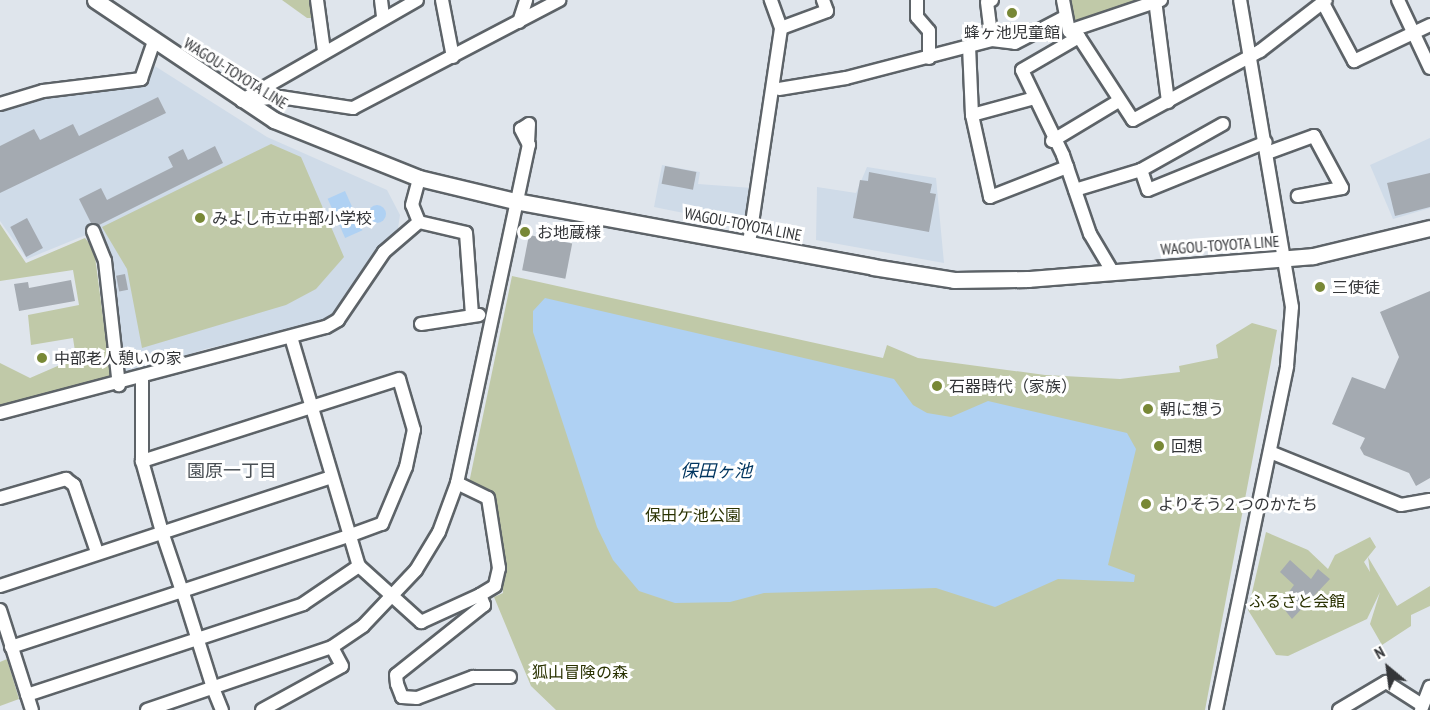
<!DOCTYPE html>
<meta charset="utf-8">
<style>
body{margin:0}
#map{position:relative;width:1430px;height:710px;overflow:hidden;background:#dfe5ec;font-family:"PT Sans Narrow","Noto Sans JP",sans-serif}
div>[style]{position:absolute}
.built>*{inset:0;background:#cfdbe8}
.green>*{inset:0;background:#c0c9a8}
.water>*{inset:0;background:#afd1f3;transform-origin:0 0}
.round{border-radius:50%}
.building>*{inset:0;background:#a4aab1;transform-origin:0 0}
.roads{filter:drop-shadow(2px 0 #5d6368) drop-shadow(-2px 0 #5d6368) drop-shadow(0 2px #5d6368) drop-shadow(0 -2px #5d6368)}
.minor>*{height:12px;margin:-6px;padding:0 6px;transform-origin:6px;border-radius:6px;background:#fff}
.major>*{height:15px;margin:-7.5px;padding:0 7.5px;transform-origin:7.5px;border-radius:7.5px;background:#fff}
.dots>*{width:16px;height:16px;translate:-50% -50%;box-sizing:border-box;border:3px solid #fff;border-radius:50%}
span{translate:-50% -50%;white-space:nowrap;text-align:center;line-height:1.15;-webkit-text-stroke:6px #fff;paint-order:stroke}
.poi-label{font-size:16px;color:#343639}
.left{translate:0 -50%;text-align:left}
.street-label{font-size:16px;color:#343639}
.park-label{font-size:16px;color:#293100}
.neighbourhood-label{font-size:18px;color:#4a5055}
.water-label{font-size:18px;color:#00355f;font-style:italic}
.north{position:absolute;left:1358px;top:638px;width:60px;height:60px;-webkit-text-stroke:4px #fff;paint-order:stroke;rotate:331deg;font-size:16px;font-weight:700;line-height:24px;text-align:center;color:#343639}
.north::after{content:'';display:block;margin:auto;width:21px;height:27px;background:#343639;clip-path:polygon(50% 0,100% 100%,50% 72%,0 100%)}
</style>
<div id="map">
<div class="built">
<div style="clip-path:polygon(150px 63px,267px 137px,387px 190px,400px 215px,397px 235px,364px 267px,337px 312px,317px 324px,205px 349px,128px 376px,121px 370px,109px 252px,98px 230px,27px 259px,0 221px,0 110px,44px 94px,144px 83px)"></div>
<div style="clip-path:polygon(1430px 138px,1430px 208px,1393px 219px,1370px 165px)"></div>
<div style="clip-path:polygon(662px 165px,700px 172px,698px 184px,752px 188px,748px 226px,654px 207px)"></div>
<div style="clip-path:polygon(867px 167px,936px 178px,944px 263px,816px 240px,817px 187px,856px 193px)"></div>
</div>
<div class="green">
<div style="clip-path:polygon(282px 0,313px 0,316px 18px,307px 18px)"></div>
<div style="clip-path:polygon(1069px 0,1139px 0,1073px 23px)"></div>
<div style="clip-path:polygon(271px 144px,301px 157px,344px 257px,316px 289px,286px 305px,142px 348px,127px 269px,102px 227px)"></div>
<div style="clip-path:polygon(0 224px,26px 263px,85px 238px,94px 249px,111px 378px,0 406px,0 363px,30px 378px,76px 358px,73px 338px,31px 345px,28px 315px,79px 305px,73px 270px,0 281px)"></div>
<div style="clip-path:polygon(512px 276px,883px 358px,887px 345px,918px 358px,1045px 375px,1120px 379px,1180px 372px,1179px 366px,1218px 358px,1216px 345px,1252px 323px,1277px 330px,1205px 710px,556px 710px,531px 686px,494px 597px,503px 593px,493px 497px,469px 483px)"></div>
<div style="clip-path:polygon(1266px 532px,1308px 550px,1328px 569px,1335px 555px,1370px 537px,1376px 547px,1364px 562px,1370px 572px,1368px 557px,1397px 606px,1430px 586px,1430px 606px,1411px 615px,1411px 626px,1382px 645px,1370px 624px,1380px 592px,1367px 619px,1288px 656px,1276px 655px,1248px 610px)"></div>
<div style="clip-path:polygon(7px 659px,19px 699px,0 706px,0 662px)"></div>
</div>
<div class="water">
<div style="left:345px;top:191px;width:43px;height:19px;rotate:66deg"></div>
<div class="round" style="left:368px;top:205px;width:18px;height:18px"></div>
<div style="clip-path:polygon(545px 298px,894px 379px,913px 405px,927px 413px,951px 417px,988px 401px,1127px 433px,1136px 449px,1108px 565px,1135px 575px,1134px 582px,1058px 579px,995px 607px,936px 588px,764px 593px,730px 602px,675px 603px,639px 591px,613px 560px,597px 527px,533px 332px,533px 311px)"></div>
</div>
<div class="building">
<div style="clip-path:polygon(158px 97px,166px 113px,0 193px,0 146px,34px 129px,40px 140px,73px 124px,79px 136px)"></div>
<div style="clip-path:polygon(215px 146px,223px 163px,99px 225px,91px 223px,79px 199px,101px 188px,107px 200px,173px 167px,168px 157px,183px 149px,188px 160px)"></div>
<div style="left:665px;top:166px;width:32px;height:18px;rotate:11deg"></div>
<div style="clip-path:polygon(869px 172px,932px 184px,930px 193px,936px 194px,929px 232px,853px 218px,860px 180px,868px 181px)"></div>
<div style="clip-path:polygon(1430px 173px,1430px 207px,1395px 216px,1387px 183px)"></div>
<div style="left:27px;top:218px;width:34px;height:19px;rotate:62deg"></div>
<div style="left:529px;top:235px;width:44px;height:36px;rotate:11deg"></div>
<div style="left:125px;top:274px;width:16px;height:9px;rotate:79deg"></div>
<div style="clip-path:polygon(71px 280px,75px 301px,19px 311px,14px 284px,28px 282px,29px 288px)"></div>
<div style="clip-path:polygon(1430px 291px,1430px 478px,1416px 486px,1409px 473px,1364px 455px,1360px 448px,1365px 438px,1332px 424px,1352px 377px,1385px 389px,1399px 357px,1380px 312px)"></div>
<div style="clip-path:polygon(1290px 560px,1311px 579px,1318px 569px,1330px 579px,1292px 619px,1280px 604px,1294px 585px,1280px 572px)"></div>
</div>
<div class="roads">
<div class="minor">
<div style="left:317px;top:0;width:51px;rotate:82.2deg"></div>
<div style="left:381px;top:0;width:17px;rotate:83deg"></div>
<div style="left:442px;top:0;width:58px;rotate:79.1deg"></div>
<div style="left:917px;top:0;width:17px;rotate:90deg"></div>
<div style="left:917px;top:17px;width:18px;rotate:49deg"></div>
<div style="left:929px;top:31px;width:27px;rotate:90deg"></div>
<div style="left:992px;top:0;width:5px;rotate:158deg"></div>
<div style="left:987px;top:2px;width:38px;rotate:83deg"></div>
<div style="left:1063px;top:0;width:32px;rotate:79deg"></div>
<div style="left:1069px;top:31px;width:97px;rotate:-18.6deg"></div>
<div style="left:1155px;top:0;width:103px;rotate:82.7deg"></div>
<div style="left:1398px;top:0;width:75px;rotate:64.8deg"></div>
<div style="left:1323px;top:3px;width:66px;rotate:61.9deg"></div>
<div style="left:1354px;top:61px;width:84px;rotate:-25.3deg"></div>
<div style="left:519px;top:22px;width:23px;rotate:-72deg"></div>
<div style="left:781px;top:28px;width:49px;rotate:-20.3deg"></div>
<div style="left:827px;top:11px;width:12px;rotate:-110deg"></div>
<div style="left:969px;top:46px;width:69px;rotate:87.5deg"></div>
<div style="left:972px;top:115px;width:84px;rotate:77.6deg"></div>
<div style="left:990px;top:197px;width:83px;rotate:-21.3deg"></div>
<div style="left:779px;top:89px;width:68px;rotate:-9.3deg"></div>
<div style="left:846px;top:78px;width:151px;rotate:-14.6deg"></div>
<div style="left:992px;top:40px;width:23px;rotate:7deg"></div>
<div style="left:1015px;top:43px;width:56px;rotate:-27.5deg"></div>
<div style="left:246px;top:98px;width:197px;rotate:-29.8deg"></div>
<div style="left:242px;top:101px;width:38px;rotate:-6deg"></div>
<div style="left:280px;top:97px;width:74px;rotate:8.6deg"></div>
<div style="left:353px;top:108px;width:233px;rotate:-27.6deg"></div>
<div style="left:0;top:104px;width:45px;rotate:-16.8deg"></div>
<div style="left:43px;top:91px;width:99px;rotate:-7deg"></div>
<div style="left:141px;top:79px;width:39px;rotate:-71deg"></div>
<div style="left:972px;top:115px;width:65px;rotate:-15.1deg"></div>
<div style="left:1052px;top:141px;width:76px;rotate:-31deg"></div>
<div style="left:1267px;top:153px;width:50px;rotate:-19.9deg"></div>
<div style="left:1314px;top:136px;width:59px;rotate:61.7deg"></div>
<div style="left:1342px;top:188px;width:45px;rotate:169.7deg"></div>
<div style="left:1141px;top:170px;width:21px;rotate:71deg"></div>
<div style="left:1148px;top:190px;width:127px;rotate:-22.1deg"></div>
<div style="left:1075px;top:190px;width:69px;rotate:-16.9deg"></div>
<div style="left:1141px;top:170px;width:94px;rotate:-29.3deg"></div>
<div style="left:419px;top:222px;width:48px;rotate:13.2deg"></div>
<div style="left:466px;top:233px;width:81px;rotate:85.8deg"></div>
<div style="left:93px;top:231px;width:32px;rotate:68deg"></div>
<div style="left:105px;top:261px;width:125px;rotate:83.6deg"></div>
<div style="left:749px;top:243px;width:217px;rotate:-81.5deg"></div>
<div style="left:781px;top:28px;width:30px;rotate:-110deg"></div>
<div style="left:1112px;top:271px;width:43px;rotate:-120.7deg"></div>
<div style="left:1090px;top:234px;width:83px;rotate:-108.9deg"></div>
<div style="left:1063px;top:155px;width:94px;rotate:-115.8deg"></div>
<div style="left:1022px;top:70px;width:66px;rotate:-30.1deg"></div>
<div style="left:1079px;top:37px;width:99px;rotate:57deg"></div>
<div style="left:1133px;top:120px;width:145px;rotate:-28.5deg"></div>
<div style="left:1260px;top:51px;width:83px;rotate:-37.7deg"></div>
<div style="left:421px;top:324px;width:59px;rotate:-8.8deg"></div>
<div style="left:291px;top:337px;width:239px;rotate:73.5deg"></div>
<div style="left:359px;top:566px;width:84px;rotate:42.1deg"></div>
<div style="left:421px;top:622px;width:65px;rotate:-24.6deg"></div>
<div style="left:142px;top:378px;width:83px;rotate:90deg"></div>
<div style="left:0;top:413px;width:337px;rotate:-14.8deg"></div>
<div style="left:326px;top:327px;width:14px;rotate:-30deg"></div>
<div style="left:338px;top:320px;width:82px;rotate:-55.9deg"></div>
<div style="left:384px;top:252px;width:46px;rotate:-40.6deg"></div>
<div style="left:419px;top:222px;width:18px;rotate:-112deg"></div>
<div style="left:412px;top:205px;width:28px;rotate:-75deg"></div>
<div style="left:1270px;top:452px;width:141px;rotate:22deg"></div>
<div style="left:1401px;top:505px;width:29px;rotate:-10deg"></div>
<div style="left:457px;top:483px;width:34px;rotate:26deg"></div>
<div style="left:488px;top:498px;width:71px;rotate:81.1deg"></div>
<div style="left:499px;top:568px;width:18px;rotate:103deg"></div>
<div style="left:495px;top:586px;width:17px;rotate:149deg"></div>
<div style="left:480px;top:595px;width:11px;rotate:68deg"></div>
<div style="left:484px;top:605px;width:112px;rotate:141.5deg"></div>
<div style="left:396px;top:675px;width:9px;rotate:84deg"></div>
<div style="left:397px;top:684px;width:14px;rotate:69deg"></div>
<div style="left:402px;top:697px;width:15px;rotate:4deg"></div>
<div style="left:417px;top:698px;width:60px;rotate:-20.6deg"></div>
<div style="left:473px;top:677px;width:37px"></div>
<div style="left:0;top:498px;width:69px;rotate:-16.1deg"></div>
<div style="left:66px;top:479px;width:10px;rotate:37deg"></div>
<div style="left:74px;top:485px;width:71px;rotate:71.1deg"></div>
<div style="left:0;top:586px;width:349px;rotate:-18.2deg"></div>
<div style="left:0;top:610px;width:105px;rotate:72.3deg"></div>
<div style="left:11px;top:647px;width:180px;rotate:-18.1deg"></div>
<div style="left:182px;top:591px;width:178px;rotate:-18.3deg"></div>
<div style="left:351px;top:535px;width:33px;rotate:-20deg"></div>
<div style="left:382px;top:524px;width:62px;rotate:-67.2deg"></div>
<div style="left:406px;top:467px;width:38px;rotate:-78deg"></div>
<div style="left:414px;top:430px;width:53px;rotate:-106.4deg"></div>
<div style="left:399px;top:379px;width:270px;rotate:162.3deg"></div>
<div style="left:142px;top:461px;width:74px;rotate:74.3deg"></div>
<div style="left:162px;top:532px;width:62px;rotate:71.3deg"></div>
<div style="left:182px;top:591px;width:5px;rotate:68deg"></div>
<div style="left:184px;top:596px;width:96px;rotate:72.5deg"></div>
<div style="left:213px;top:688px;width:24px;rotate:68deg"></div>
<div style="left:27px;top:695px;width:291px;rotate:-18.2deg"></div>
<div style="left:303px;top:604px;width:68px;rotate:-34.2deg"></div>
<div style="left:147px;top:710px;width:195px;rotate:-18.8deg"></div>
<div style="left:332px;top:647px;width:37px;rotate:-34deg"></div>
<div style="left:363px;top:626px;width:77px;rotate:-46.6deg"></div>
<div style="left:416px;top:570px;width:44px;rotate:-58.8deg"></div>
<div style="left:439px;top:532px;width:52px;rotate:-69.8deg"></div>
<div style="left:457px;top:483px;width:346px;rotate:-78deg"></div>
<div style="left:529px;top:145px;width:18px;rotate:-117deg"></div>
<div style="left:521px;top:129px;width:9px;rotate:-32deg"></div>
<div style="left:529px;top:124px;width:17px;rotate:93deg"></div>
<div style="left:262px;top:710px;width:91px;rotate:-28.8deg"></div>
<div style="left:342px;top:666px;width:21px;rotate:-118deg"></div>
<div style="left:1216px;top:710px;width:351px;rotate:-78.3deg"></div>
<div style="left:1287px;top:366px;width:59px;rotate:-85.2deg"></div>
<div style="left:1292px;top:307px;width:311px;rotate:-99.6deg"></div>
<div style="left:1339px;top:710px;width:55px;rotate:-30.8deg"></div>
<div style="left:1386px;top:682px;width:43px;rotate:32.6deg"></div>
<div style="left:1421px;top:710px;width:25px;rotate:-69deg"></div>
</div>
<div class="major">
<div style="left:95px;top:0;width:216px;rotate:33.8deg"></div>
<div style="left:274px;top:120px;width:156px;rotate:21.8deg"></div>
<div style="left:419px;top:178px;width:99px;rotate:13.5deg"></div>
<div style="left:515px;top:201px;width:364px;rotate:10.4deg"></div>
<div style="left:873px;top:267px;width:82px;rotate:9.1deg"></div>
<div style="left:954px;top:280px;width:74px;rotate:-0.8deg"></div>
<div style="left:1028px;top:279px;width:286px;rotate:-4.6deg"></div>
<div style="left:1313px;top:256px;width:120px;rotate:-13.5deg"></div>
</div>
</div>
<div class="dots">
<div style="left:1012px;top:13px;background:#788836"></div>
<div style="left:200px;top:218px;background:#788836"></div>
<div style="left:525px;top:232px;background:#788836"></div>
<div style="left:1320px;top:287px;background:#788836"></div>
<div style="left:42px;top:358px;background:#788836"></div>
<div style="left:937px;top:386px;background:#788836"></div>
<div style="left:1148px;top:409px;background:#788836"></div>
<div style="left:1159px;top:446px;background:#788836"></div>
<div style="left:1146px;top:504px;background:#788836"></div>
</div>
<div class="poi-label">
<span style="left:1012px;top:32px">蜂ヶ池児童館</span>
<span class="left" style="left:212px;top:218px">みよし市立中部小学校</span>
<span class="left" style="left:537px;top:232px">お地蔵様</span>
<span class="left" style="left:1332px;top:287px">三使徒</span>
<span class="left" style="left:54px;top:358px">中部老人憩いの家</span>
<span class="left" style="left:949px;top:386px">石器時代（家族）</span>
<span class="left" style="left:1160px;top:409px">朝に想う</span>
<span class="left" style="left:1171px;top:446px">回想</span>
<span class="left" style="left:1158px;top:504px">よりそう２つのかたち</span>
</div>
<div class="street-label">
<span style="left:236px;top:73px;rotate:32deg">WAGOU-TOYOTA LINE</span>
<span style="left:743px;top:224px;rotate:11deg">WAGOU-TOYOTA LINE</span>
<span style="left:1220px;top:245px;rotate:-4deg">WAGOU-TOYOTA LINE</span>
</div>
<div class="park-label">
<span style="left:693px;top:515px">保田ケ池公園</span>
<span style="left:1297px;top:601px">ふるさと会館</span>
<span style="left:580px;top:672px">狐山冒険の森</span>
</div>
<div class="neighbourhood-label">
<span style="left:232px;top:471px">園原一丁目</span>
</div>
<div class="water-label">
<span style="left:716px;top:471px">保田ヶ池</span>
</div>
<div class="north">N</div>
</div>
